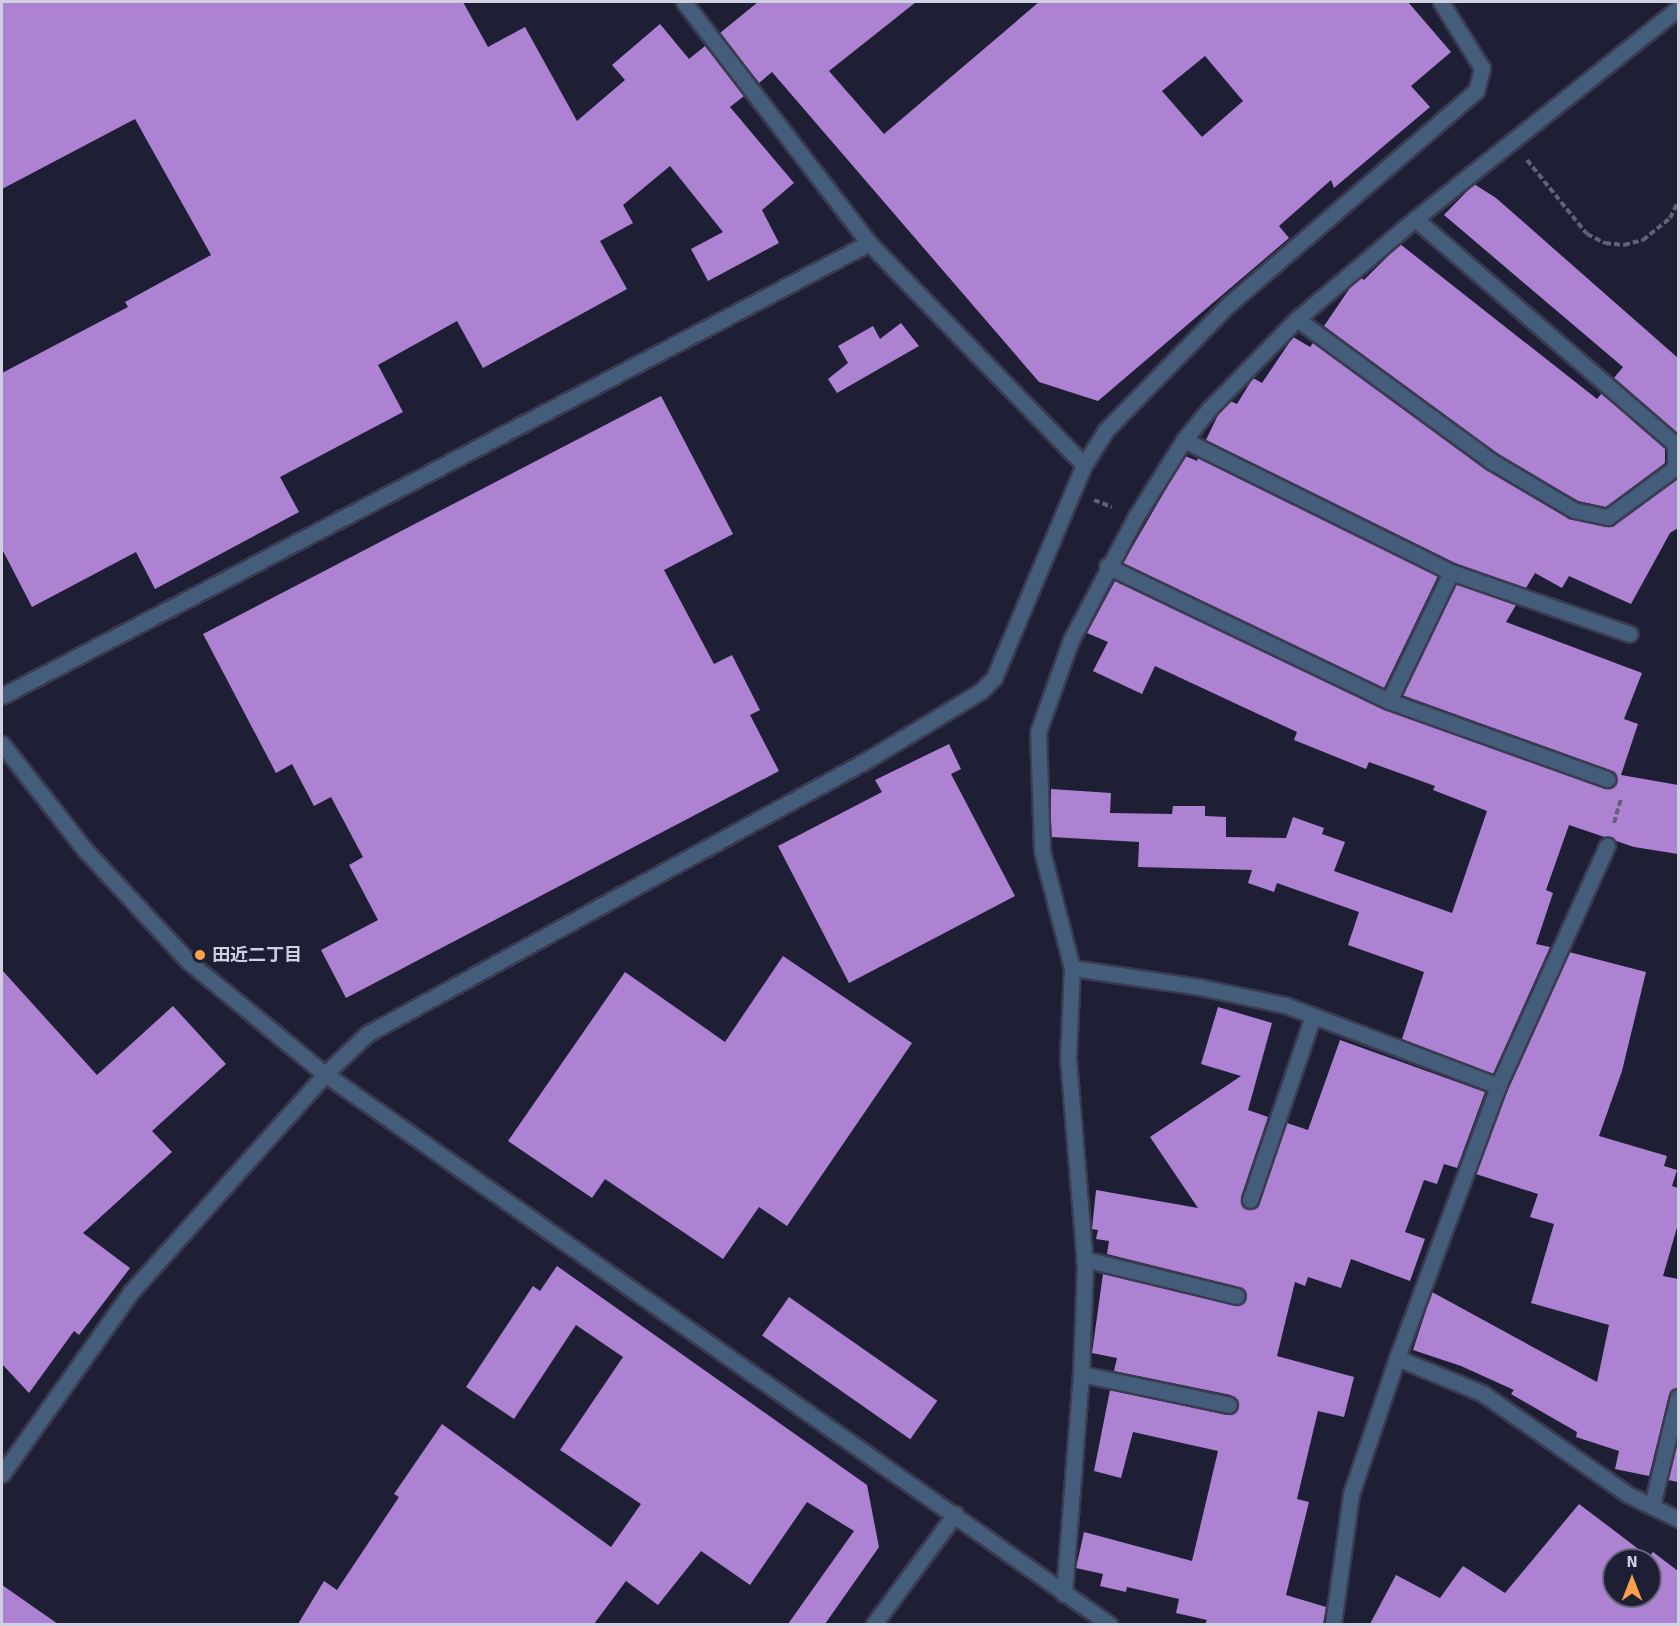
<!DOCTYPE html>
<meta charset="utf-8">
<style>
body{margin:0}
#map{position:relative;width:1680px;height:1626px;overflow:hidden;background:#1e1f35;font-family:Signika,"Noto Sans JP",sans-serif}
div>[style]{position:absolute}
.building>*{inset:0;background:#ae82d3;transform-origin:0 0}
.path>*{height:4px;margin-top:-2px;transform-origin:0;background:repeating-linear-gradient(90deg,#616276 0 6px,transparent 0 9px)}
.roads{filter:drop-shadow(2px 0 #3a3b50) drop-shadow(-2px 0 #3a3b50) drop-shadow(0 2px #3a3b50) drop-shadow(0 -2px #3a3b50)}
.service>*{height:15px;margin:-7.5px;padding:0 7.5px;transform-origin:7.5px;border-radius:7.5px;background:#435d7a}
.minor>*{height:15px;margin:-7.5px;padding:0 7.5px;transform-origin:7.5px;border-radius:7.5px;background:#435d7a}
.tertiary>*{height:15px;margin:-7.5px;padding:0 7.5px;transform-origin:7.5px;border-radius:7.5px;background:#435d7a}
.dots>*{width:16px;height:16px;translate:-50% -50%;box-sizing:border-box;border:3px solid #1e1f35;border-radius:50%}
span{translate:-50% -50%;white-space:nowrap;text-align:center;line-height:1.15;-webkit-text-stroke:6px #1e1f35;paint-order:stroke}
.poi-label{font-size:18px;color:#cfd1e0;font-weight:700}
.left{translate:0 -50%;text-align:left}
.frame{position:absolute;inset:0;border:3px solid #cfd1e0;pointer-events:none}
.north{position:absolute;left:1602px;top:1548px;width:60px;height:60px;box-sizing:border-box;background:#1e1f35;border:2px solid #656679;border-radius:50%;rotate:0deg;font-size:16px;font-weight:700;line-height:24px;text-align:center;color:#cfd1e0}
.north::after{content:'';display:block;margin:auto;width:21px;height:27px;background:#f9a04c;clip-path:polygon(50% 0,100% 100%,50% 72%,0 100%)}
</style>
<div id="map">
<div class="building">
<div style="clip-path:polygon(2px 2px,463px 2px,488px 47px,525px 27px,577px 121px,625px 80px,612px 65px,660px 24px,689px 59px,705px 46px,744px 96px,730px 107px,794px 183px,762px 210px,779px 243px,708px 281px,691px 249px,723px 232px,670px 166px,623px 205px,633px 223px,600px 241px,627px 289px,483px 368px,457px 321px,378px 365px,403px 412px,280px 477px,299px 512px,155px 589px,136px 552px,32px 607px,2px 549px,2px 373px,128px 307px,125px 302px,211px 255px,135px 119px,2px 189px)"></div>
<div style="clip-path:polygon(evenodd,758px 2px,916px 2px,829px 71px,884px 134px,1039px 2px,1408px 2px,1451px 52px,1411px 86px,1430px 107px,1334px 188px,1331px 180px,1279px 226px,1289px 238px,1098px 401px,1039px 382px,772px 72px,759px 83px,720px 33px,758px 2px,1205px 56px,1243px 101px,1202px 137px,1162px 91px,1205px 56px)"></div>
<div style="clip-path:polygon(1474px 184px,1496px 198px,1678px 358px,1678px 434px,1614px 378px,1623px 367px,1444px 215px)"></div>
<div style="clip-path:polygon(1400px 244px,1597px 399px,1602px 393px,1665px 448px,1665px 463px,1606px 507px,1578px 501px,1496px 453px,1324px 326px,1352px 285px,1361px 278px,1364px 280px)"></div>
<div style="clip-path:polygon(901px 323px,919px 346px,837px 393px,828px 379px,848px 363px,838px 346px,873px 326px,880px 339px)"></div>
<div style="clip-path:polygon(1293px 337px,1310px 347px,1313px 343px,1485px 469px,1572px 519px,1611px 526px,1678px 478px,1678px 528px,1670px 533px,1631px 604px,1569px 576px,1562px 588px,1535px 573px,1526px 588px,1455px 563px,1206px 440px,1219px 413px,1230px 401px,1237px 404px,1253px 378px,1262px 383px)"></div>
<div style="clip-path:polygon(661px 396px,733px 534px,664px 570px,714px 664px,732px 655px,760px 710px,750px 715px,779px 771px,346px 998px,321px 950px,378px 920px,349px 865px,363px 857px,331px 797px,314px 806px,292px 764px,276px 773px,203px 634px)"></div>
<div style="clip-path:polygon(1185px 456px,1197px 461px,1198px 458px,1438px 576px,1384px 688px,1123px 563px)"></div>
<div style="clip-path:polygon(1115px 581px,1385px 710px,1604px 788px,1613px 787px,1617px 778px,1610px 770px,1402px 695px,1456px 584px,1516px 605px,1506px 622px,1642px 673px,1624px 719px,1638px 724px,1621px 775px,1678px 785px,1678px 854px,1634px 847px,1569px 825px,1546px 890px,1553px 893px,1536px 944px,1550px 947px,1493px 1074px,1402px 1039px,1424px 972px,1348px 945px,1359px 912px,1277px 883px,1274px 892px,1248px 883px,1252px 870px,1138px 867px,1139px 842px,1051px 837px,1051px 789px,1111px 793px,1110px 813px,1172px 814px,1173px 806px,1205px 806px,1205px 816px,1226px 817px,1226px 837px,1286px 838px,1293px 817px,1324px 828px,1322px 834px,1345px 842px,1334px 871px,1452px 913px,1487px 811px,1433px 790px,1435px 786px,1369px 762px,1366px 769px,1294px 740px,1297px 732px,1155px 666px,1142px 694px,1093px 671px,1108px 642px,1087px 633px)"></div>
<div style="clip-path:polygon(949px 744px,961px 769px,951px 774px,1015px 896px,849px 983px,778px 846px,882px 792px,875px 780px)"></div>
<div style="clip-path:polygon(1569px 952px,1646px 972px,1622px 1071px,1599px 1136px,1667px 1156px,1664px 1166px,1677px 1170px,1672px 1186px,1678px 1188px,1678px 1224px,1663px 1276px,1678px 1279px,1678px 1387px,1669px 1395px,1649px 1476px,1615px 1469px,1619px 1451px,1576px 1437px,1577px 1432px,1511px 1394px,1514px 1390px,1461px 1366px,1413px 1350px,1432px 1292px,1597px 1382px,1609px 1325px,1531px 1303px,1554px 1224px,1530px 1217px,1538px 1194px,1476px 1174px,1507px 1090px)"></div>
<div style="clip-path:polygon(783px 956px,912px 1043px,787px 1226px,759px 1207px,723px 1259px,605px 1179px,592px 1198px,508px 1141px,625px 972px,725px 1042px)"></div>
<div style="clip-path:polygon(2px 970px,97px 1075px,173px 1006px,226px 1064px,152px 1131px,172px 1152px,83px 1233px,130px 1268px,79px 1335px,74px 1331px,29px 1393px,2px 1364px)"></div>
<div style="clip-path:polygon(1218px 1007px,1272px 1023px,1248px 1110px,1268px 1117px,1241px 1197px,1247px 1209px,1259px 1203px,1287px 1123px,1308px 1130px,1340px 1040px,1485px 1092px,1457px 1168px,1444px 1164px,1437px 1184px,1424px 1180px,1405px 1232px,1425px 1239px,1410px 1281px,1351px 1259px,1341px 1288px,1308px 1277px,1305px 1286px,1295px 1282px,1277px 1356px,1354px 1377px,1344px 1417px,1318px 1411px,1297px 1499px,1309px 1502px,1286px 1595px,1326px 1607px,1323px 1624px,1205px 1624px,1207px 1620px,1176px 1613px,1179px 1599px,1127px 1587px,1126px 1592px,1100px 1586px,1103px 1574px,1076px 1568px,1084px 1532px,1192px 1561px,1218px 1451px,1133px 1432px,1121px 1478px,1094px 1471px,1110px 1390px,1227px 1415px,1238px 1408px,1231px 1395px,1114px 1371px,1117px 1358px,1092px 1353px,1103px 1274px,1235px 1305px,1246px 1299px,1239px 1287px,1107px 1254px,1109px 1241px,1096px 1239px,1098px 1230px,1092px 1229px,1096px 1190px,1198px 1208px,1150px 1137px,1241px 1076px,1201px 1064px)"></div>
<div style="clip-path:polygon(557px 1266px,867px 1485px,879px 1547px,825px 1624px,788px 1624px,854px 1531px,807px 1502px,750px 1585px,701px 1551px,658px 1605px,626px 1581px,594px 1624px,298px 1624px,324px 1581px,337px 1590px,399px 1497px,394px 1494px,442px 1424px,611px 1547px,641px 1504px,560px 1450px,623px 1357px,576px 1325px,514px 1419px,466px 1387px,533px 1286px,540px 1291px)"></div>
<div style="left:789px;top:1297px;width:181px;height:47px;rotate:35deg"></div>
<div style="clip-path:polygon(1678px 1437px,1678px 1482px,1668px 1480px)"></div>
<div style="clip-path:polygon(evenodd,1579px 1504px,1649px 1557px,1653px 1552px,1678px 1571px,1678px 1624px,1370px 1624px,1396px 1575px,1440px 1598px,1463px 1566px,1505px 1593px,1579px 1504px,1614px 1560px,1650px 1560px,1650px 1596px,1614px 1596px,1614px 1560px)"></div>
<div style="clip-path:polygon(2px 1585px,58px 1624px,2px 1624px)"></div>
</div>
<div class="path">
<div style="left:1527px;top:160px;width:95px;rotate:51deg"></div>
<div style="left:1587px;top:234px;width:20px;rotate:27deg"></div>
<div style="left:1605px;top:243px;width:19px;rotate:6deg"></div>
<div style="left:1624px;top:245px;width:20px;rotate:-15deg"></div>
<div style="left:1643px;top:240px;width:35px;rotate:-39deg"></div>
<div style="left:1670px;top:218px;width:18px;rotate:-63deg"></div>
<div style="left:1094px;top:500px;width:19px;rotate:21deg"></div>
<div style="left:1614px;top:823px;width:25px;rotate:-74deg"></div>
</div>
<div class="roads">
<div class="service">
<div style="left:1072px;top:968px;width:129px;rotate:8.4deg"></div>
<div style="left:1200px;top:987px;width:87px;rotate:12deg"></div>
<div style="left:1285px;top:1005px;width:228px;rotate:20.8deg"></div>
<div style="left:1250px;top:1200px;width:194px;rotate:-71.1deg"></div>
<div style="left:1084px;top:1259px;width:157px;rotate:13.6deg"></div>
<div style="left:1081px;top:1374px;width:151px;rotate:11.8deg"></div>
<div style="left:1652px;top:1506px;width:112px;rotate:-76.6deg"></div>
<div style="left:1333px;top:1624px;width:131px;rotate:-82.1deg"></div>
<div style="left:1351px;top:1494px;width:144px;rotate:-71.3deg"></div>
<div style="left:1397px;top:1358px;width:290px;rotate:-69.6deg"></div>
<div style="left:1498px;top:1086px;width:264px;rotate:-65.6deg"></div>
</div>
<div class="minor">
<div style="left:684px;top:2px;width:304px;rotate:52.5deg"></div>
<div style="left:869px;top:243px;width:309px;rotate:45.9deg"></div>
<div style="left:1297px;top:319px;width:240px;rotate:36.2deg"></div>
<div style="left:1491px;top:461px;width:96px;rotate:30.6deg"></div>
<div style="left:1574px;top:510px;width:35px;rotate:12deg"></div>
<div style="left:1608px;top:517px;width:83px;rotate:-36.2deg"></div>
<div style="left:1675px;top:468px;width:24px;rotate:-90deg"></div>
<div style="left:1675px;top:444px;width:344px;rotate:-139.1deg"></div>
<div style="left:1184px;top:440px;width:298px;rotate:26.3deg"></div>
<div style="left:1451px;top:572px;width:189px;rotate:19.1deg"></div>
<div style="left:1107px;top:566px;width:313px;rotate:25.6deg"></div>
<div style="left:1451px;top:572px;width:143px;rotate:115.7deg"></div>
<div style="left:1389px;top:701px;width:232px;rotate:19.7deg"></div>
<div style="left:2px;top:696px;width:978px;rotate:-27.59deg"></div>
<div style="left:2px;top:744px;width:136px;rotate:51.9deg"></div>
<div style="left:86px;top:851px;width:151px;rotate:47.1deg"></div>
<div style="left:189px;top:962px;width:176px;rotate:39.5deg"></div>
<div style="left:325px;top:1074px;width:958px;rotate:35.05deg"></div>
<div style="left:1397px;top:1358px;width:92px;rotate:22.4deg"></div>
<div style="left:1482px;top:1393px;width:179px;rotate:34.8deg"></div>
<div style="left:1629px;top:1495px;width:55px;rotate:26.1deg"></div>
<div style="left:2px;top:1474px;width:223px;rotate:-54.7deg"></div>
<div style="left:131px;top:1292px;width:292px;rotate:-48.3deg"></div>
<div style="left:325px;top:1074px;width:58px;rotate:-43.6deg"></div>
<div style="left:367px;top:1034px;width:570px;rotate:-28.72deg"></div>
<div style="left:867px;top:760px;width:133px;rotate:-31.2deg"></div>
<div style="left:981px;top:691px;width:18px;rotate:-45deg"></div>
<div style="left:994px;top:678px;width:231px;rotate:-67.1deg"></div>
<div style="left:1084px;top:465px;width:41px;rotate:-57.8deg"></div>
<div style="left:1106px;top:430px;width:175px;rotate:-45.7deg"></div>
<div style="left:1228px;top:305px;width:328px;rotate:-40.8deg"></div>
<div style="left:1476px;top:91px;width:24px;rotate:-75deg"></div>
<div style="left:1064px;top:1594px;width:221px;rotate:-85.6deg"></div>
<div style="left:1081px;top:1374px;width:109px;rotate:-87.9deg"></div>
<div style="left:1085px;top:1265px;width:208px;rotate:-94.7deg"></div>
<div style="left:1068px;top:1058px;width:90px;rotate:-87.5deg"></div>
<div style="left:1072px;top:968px;width:121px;rotate:-104.4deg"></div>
<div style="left:1042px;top:851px;width:119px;rotate:-91.9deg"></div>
<div style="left:1038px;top:732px;width:98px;rotate:-70.3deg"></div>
<div style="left:1071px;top:640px;width:138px;rotate:-62.3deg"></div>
<div style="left:1135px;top:518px;width:92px;rotate:-57.9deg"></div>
<div style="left:1184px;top:440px;width:41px;rotate:-50.9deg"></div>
<div style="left:1210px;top:408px;width:124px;rotate:-45.7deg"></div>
<div style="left:1297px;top:319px;width:155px;rotate:-40.3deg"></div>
<div style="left:1415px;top:219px;width:337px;rotate:-38.7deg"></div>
<div style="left:874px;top:1624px;width:137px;rotate:-53.6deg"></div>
</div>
<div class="tertiary">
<div style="left:1441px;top:2px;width:78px;rotate:58.2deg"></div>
</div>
</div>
<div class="dots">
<div style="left:200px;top:955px;background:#f9a04c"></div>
</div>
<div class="poi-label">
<span class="left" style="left:212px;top:955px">田近二丁目</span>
</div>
<div class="frame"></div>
<div class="north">N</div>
</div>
